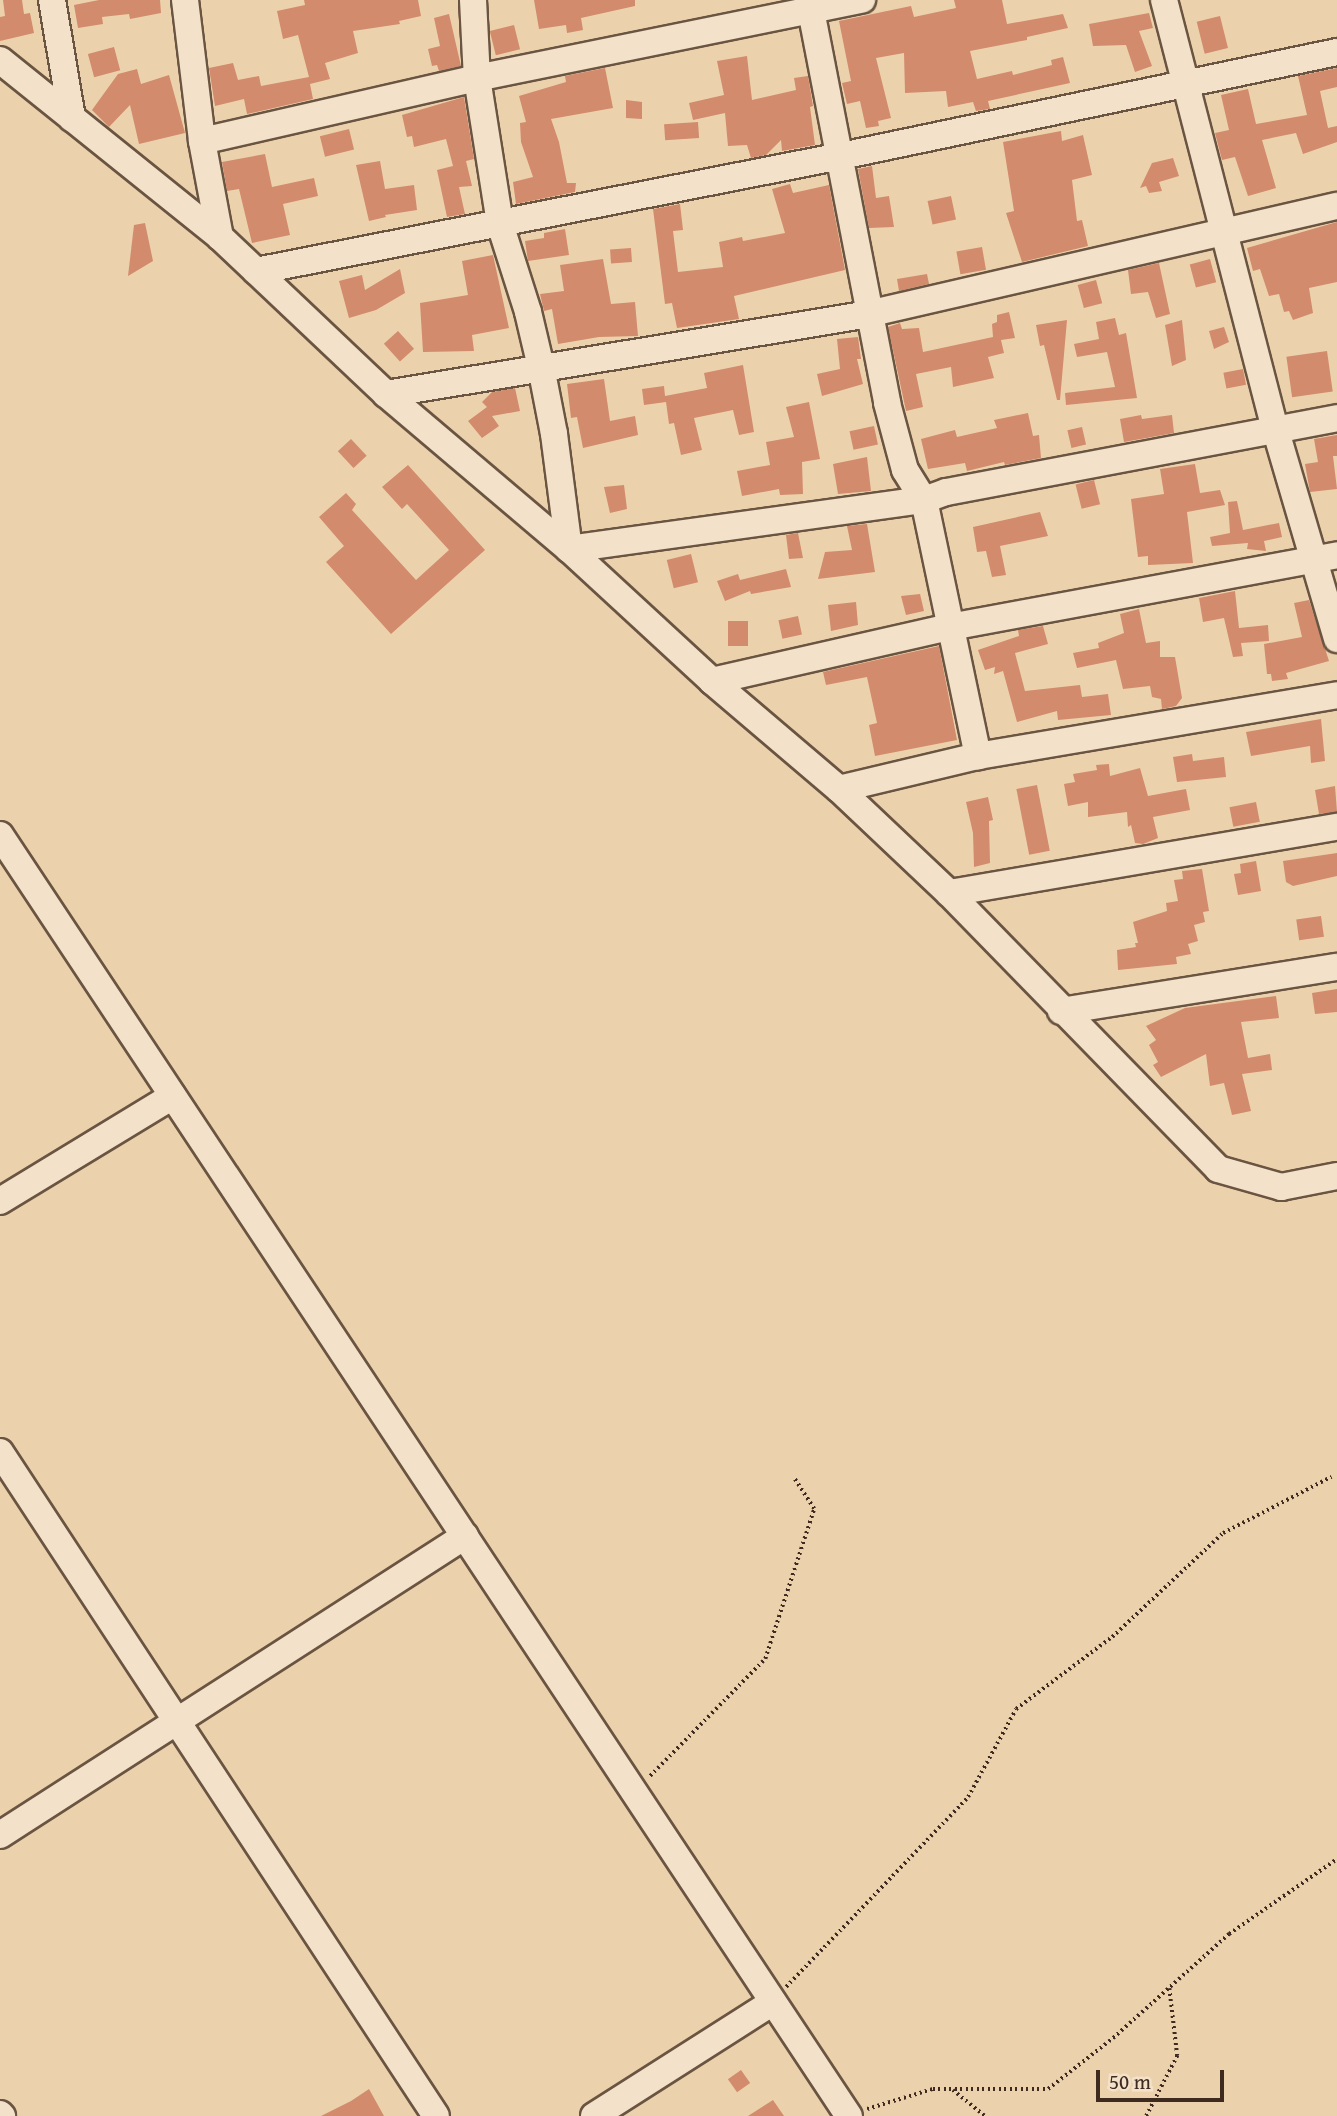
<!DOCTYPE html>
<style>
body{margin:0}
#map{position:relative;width:1337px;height:2116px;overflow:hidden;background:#ecd2ac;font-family:"Gentium Book Plus",serif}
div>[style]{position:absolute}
.building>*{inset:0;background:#d28b6c;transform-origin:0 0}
.path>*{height:3.5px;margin-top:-1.75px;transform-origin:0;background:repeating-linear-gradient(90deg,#3e2a1f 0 2px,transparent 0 5.5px)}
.roads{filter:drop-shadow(2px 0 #6a5442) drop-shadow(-2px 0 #6a5442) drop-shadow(0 2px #6a5442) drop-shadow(0 -2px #6a5442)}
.minor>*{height:26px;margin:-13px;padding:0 13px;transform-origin:13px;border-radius:13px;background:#f3e2c9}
span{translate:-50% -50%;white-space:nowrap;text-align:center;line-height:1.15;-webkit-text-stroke:5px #f3e2c9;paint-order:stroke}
.scale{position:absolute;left:1096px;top:2070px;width:128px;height:32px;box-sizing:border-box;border:4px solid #3e2a1f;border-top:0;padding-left:9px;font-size:21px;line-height:24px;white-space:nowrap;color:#3e2a1f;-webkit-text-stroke:5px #f3e2c9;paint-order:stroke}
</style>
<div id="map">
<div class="building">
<div style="clip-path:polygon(3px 0,22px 0,24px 14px,30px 13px,34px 33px,0 41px,0 17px,5px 16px)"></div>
<div style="clip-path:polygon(99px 0,160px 0,161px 13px,130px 19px,129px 14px,102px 17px,103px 24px,78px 28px,74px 5px)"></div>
<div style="clip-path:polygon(304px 0,418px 0,421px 16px,399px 21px,400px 24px,353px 31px,358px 53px,325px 63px,330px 79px,310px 84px,313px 99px,247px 114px,244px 99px,215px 106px,209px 68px,233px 63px,238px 80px,259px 76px,261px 86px,309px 77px,298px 35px,283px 39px,277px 11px,305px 5px)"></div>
<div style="clip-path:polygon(534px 0,635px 0,635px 6px,581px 18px,583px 30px,567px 33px,566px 25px,539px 29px)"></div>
<div style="clip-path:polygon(954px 0,1002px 0,1007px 24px,1063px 14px,1068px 28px,1027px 37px,1027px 40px,970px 51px,977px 79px,1012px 71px,1013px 75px,1052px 65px,1051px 60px,1063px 57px,1070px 83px,988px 101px,990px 109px,976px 111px,973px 102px,948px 107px,946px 91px,905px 93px,904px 53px,876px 58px,891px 118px,878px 121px,879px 126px,866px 128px,860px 101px,847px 104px,842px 83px,851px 81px,839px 21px,911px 6px,914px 17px,956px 8px)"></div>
<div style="clip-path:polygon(1149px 13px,1153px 28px,1139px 31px,1152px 66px,1135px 72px,1126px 45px,1093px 46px,1089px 24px)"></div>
<div style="clip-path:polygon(449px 14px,461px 66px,439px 71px,437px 65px,432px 66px,428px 49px,440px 46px,434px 18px)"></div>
<div style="left:1220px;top:16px;width:33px;height:24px;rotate:76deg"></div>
<div style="left:514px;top:25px;width:25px;height:25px;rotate:76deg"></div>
<div style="left:114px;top:47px;width:24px;height:27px;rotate:75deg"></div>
<div style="clip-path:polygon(747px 56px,752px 100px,796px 90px,794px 78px,808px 76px,813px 106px,810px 107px,815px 145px,782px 151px,781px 140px,766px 155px,751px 158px,747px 145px,728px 146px,725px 113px,693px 120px,689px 103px,724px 95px,717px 61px)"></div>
<div style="clip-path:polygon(605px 68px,613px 108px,551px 119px,559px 142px,567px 183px,576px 183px,575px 192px,516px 204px,513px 182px,533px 177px,521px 142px,520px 123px,526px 122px,519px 96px,566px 82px,565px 76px)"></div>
<div style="clip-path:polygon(1337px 68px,1337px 87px,1320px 91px,1328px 128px,1337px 126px,1337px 142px,1303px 154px,1296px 133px,1262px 140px,1276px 188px,1248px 196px,1235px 157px,1222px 160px,1215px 133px,1229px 130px,1221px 95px,1248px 89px,1256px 124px,1307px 115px,1298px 76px)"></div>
<div style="clip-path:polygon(137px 69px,141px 84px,169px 75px,185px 133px,139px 144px,130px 105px,109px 127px,92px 110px,118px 74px)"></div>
<div style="clip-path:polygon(464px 97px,474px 159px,466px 161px,472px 186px,459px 187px,465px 214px,447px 217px,437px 170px,453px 166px,446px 139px,414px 147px,412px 136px,407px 137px,402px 115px)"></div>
<div style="clip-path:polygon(626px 100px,642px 102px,642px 119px,626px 118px)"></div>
<div style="left:698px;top:122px;width:16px;height:34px;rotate:86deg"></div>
<div style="left:349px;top:129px;width:21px;height:30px;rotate:76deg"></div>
<div style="clip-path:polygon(1061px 131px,1062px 141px,1083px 135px,1092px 175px,1072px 180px,1077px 221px,1082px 220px,1088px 246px,1022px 262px,1006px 213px,1014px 211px,1003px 142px)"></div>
<div style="clip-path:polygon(265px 154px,272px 187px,314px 178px,318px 196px,283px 204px,290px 235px,252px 243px,239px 189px,227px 191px,222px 162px)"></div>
<div style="clip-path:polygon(1173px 158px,1179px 176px,1159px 182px,1162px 191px,1149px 193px,1146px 186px,1140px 188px,1152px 163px)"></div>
<div style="clip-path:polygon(380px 161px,385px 189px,414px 185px,417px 210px,385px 215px,386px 217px,369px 221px,356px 165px)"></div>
<div style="clip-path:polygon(872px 166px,876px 198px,889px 196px,894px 227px,869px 228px,858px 169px)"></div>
<div style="clip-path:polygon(790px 184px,793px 193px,829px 185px,845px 270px,734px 296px,739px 319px,677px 328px,672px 303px,665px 304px,653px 209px,680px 204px,683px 230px,673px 231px,678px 272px,723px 267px,719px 242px,742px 237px,743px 241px,785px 233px,772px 189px)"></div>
<div style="left:951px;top:196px;width:24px;height:24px;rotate:78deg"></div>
<div style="clip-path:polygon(1337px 222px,1337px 282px,1309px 288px,1313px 313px,1293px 320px,1289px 311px,1284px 312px,1279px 294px,1269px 296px,1260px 269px,1253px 271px,1247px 248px)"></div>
<div style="clip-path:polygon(145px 223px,153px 261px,128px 276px,134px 225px)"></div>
<div style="clip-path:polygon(565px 229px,569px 255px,528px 261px,525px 241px,544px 238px,544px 233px)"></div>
<div style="left:982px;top:247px;width:23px;height:26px;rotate:80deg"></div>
<div style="left:631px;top:248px;width:14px;height:21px;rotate:86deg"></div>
<div style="clip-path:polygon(493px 255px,509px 328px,472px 335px,474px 351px,423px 352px,420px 303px,468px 295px,462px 261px)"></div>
<div style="clip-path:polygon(603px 259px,611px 304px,635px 302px,638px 336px,599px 337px,558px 344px,552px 309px,544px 311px,540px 294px,564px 291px,560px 265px)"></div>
<div style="left:1210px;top:259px;width:24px;height:21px;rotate:75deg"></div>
<div style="clip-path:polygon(1159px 263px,1170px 314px,1156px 318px,1148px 292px,1131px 294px,1128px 270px)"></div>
<div style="clip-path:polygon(400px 269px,405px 293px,376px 310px,349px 318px,339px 281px,362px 275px,365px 290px)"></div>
<div style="clip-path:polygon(927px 274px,929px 284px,899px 291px,897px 279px)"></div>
<div style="left:1096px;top:280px;width:24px;height:19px;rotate:75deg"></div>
<div style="clip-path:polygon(1009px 312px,1015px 338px,1001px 340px,1004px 353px,988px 357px,994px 378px,953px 387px,951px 367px,916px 374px,923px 407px,906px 411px,888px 327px,900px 323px,902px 329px,919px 328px,923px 352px,993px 337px,992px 324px,997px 322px,997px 315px)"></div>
<div style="clip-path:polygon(1115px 318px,1119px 335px,1126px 333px,1137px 398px,1066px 405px,1065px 393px,1115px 387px,1107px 352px,1077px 357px,1074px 344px,1099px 339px,1096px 322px)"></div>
<div style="clip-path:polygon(1067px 320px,1060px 400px,1057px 400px,1044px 345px,1040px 346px,1036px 325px)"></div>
<div style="clip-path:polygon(1182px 320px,1186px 360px,1172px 366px,1165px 325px)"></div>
<div style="clip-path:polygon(1224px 327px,1229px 342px,1214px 349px,1209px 331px)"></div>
<div style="left:398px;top:331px;width:24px;height:19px;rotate:48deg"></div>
<div style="clip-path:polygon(858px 337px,861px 359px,857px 359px,863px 384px,822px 396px,817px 374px,840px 369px,837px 339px)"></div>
<div style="left:1327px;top:351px;width:41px;height:41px;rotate:82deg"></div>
<div style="clip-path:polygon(743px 365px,754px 432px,739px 435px,733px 410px,694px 418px,702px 450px,681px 455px,674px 423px,669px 424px,666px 402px,644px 405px,642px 389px,664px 386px,665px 396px,707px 388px,704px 373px)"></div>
<div style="left:1243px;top:369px;width:16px;height:20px;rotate:79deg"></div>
<div style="clip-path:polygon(604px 379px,610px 421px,635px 416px,638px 435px,583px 448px,577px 417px,571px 418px,567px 384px)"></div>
<div style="clip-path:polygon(515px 388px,520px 411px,492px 416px,499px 426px,482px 438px,468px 421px,487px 407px,482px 402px,492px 392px)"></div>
<div style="clip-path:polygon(809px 402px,820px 459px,802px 462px,803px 494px,780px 495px,779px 489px,742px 496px,737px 471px,770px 465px,766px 442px,794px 437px,786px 407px)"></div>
<div style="clip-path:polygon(1028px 413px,1033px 436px,1039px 435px,1041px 458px,1005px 465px,1004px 462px,967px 471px,965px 463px,928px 469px,921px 439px,955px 430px,957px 437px,997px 428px,994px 420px)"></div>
<div style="clip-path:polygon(1141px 415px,1142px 419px,1172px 415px,1174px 433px,1124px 442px,1120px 419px)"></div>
<div style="left:874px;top:426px;width:19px;height:25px;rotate:78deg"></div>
<div style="left:1082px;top:427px;width:18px;height:15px;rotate:77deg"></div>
<div style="clip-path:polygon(1337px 435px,1337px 456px,1333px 456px,1337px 489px,1310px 492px,1305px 464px,1318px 462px,1314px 439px)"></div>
<div style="left:351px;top:439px;width:23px;height:18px;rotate:47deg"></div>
<div style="clip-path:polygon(867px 457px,871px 491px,838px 494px,833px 464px)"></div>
<div style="clip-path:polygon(1195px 464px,1200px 493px,1220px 490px,1225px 505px,1187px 512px,1193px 563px,1148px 565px,1148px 556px,1138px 557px,1131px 499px,1164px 494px,1160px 469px)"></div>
<div style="clip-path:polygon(408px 465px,485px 550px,391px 634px,326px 562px,344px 546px,319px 517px,346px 493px,356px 504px,352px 510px,416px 580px,449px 550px,407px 504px,402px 509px,382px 487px)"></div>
<div style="left:1094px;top:480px;width:25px;height:19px;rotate:76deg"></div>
<div style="clip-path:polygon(624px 485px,627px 509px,610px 513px,604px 487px)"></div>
<div style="clip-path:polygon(1237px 501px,1243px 530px,1279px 523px,1282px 537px,1264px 541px,1266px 551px,1247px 549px,1248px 543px,1212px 546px,1210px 537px,1230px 533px,1228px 502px)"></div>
<div style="clip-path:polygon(1040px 512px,1048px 536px,1000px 546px,1006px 575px,992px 577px,986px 551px,977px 552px,973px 527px)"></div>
<div style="clip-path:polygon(867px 524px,875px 572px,818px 579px,825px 552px,852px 550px,847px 526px)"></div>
<div style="clip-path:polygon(798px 533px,803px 558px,789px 559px,786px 535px)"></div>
<div style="left:691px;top:554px;width:29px;height:25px;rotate:76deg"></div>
<div style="clip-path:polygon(786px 569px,791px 587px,751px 594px,750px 591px,725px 601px,717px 581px,738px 574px,740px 580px)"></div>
<div style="clip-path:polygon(1235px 591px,1239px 628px,1268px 625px,1269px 641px,1241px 643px,1243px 656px,1233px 657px,1224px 618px,1203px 622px,1199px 598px)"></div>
<div style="clip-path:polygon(920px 594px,924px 611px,906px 615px,901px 596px)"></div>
<div style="clip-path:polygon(1309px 600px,1329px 661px,1286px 673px,1288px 679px,1272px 681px,1271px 674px,1267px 674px,1264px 644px,1302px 637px,1294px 603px)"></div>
<div style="clip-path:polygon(856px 602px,858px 625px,831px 631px,828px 605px)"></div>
<div style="clip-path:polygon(1139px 609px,1146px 643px,1160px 641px,1160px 657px,1175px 657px,1182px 698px,1176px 706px,1162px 709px,1161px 699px,1152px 697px,1150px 686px,1123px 689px,1116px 660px,1077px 668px,1073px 653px,1099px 648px,1098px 643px,1124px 633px,1120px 614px)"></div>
<div style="left:798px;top:616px;width:19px;height:20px;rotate:78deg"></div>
<div style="left:728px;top:621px;width:20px;height:25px"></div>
<div style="clip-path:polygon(1043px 626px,1048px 644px,1015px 653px,1025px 691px,1080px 685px,1082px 697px,1108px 694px,1111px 715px,1058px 720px,1057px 711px,1017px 722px,1003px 671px,994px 674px,995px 667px,985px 670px,978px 650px,1019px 636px,1018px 630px)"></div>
<div style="clip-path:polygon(939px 646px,957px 740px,875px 756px,869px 725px,877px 723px,867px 677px,826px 685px,823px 672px)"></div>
<div style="clip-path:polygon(1321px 719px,1325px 761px,1311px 763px,1310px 746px,1251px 756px,1246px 732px)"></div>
<div style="clip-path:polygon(1192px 754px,1193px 761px,1224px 757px,1226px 777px,1177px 782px,1173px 757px)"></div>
<div style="clip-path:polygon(1109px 764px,1110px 776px,1140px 768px,1148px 796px,1186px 789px,1190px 810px,1153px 817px,1158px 838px,1143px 844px,1135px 843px,1131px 825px,1128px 827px,1127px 812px,1088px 817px,1088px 802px,1068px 806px,1064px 784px,1075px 782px,1073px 774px,1097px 770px,1096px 765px)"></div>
<div style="left:1037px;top:785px;width:67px;height:21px;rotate:79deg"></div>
<div style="clip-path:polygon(1335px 786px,1337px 812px,1319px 814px,1315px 790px)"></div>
<div style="clip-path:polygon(988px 797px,993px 820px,989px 821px,990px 863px,974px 867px,973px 833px,966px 802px)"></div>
<div style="left:1256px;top:802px;width:20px;height:27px;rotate:79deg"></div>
<div style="clip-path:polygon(1337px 853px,1337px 876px,1293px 886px,1286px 882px,1283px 861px)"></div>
<div style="clip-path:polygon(1256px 861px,1261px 891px,1238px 895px,1234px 874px,1241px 873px,1240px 864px)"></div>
<div style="clip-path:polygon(1202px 869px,1209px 911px,1203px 912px,1205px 922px,1194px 925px,1198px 941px,1188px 944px,1191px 954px,1176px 957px,1177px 964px,1118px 970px,1117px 950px,1136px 947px,1135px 943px,1138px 943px,1133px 922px,1167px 911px,1166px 903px,1178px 901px,1174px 880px,1183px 879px,1182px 871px)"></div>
<div style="left:1321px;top:916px;width:21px;height:25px;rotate:82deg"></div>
<div style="clip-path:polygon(1337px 989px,1337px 1012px,1315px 1014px,1312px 993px)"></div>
<div style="clip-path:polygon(1276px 996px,1279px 1018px,1241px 1022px,1248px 1058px,1270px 1054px,1272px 1070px,1242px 1074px,1251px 1111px,1232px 1115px,1224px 1083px,1210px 1086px,1206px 1054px,1161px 1077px,1153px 1065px,1158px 1062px,1149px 1045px,1156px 1040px,1146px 1026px,1185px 1008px)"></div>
<div style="left:741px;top:2070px;width:16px;height:16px;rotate:55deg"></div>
<div style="clip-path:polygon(369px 2089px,384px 2116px,321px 2116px,351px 2101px)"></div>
<div style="clip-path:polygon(773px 2100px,784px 2116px,748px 2116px)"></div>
</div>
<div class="path">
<div style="left:650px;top:1776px;width:164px;rotate:-45.5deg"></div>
<div style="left:765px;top:1659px;width:158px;rotate:-71.9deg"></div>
<div style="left:814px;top:1509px;width:37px;rotate:-123deg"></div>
<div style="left:786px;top:1987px;width:263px;rotate:-46.2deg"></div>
<div style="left:968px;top:1797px;width:100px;rotate:-61.4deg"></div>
<div style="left:1016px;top:1709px;width:120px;rotate:-36.9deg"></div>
<div style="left:1112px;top:1637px;width:152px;rotate:-43.1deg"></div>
<div style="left:1223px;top:1533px;width:122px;rotate:-27.4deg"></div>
<div style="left:953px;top:2090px;width:41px;rotate:39.1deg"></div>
<div style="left:867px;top:2109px;width:69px;rotate:-16.9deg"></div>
<div style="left:933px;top:2089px;width:115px"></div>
<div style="left:1048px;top:2089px;width:83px;rotate:-38.1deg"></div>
<div style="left:1113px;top:2038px;width:156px;rotate:-41.9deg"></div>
<div style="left:1229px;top:1934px;width:131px;rotate:-34.8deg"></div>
<div style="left:1146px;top:2116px;width:68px;rotate:-62.7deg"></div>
<div style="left:1177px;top:2056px;width:68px;rotate:-96.7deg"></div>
</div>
<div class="roads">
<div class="minor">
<div style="left:52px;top:0;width:120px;rotate:80.4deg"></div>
<div style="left:185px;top:0;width:142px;rotate:83.1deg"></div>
<div style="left:202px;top:141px;width:98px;rotate:79.4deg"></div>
<div style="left:473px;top:0;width:78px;rotate:87.1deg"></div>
<div style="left:477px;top:78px;width:148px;rotate:81deg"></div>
<div style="left:500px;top:224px;width:92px;rotate:72.3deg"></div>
<div style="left:528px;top:312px;width:57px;rotate:76.7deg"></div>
<div style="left:541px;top:367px;width:68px;rotate:79deg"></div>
<div style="left:554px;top:434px;width:116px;rotate:82.6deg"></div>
<div style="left:569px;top:549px;width:358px;rotate:-7.9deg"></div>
<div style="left:924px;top:500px;width:23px;rotate:-20deg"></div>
<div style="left:946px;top:492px;width:398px;rotate:-10.7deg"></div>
<div style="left:809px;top:0;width:410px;rotate:79deg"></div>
<div style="left:887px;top:403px;width:69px;rotate:75deg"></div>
<div style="left:905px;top:470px;width:36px;rotate:58deg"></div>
<div style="left:924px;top:500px;width:262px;rotate:78.1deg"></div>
<div style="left:1164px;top:0;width:442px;rotate:75.5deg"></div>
<div style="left:1275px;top:428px;width:220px;rotate:73.6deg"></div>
<div style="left:0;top:60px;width:282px;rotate:38.8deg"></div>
<div style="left:220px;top:237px;width:228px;rotate:43.4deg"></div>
<div style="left:386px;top:394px;width:240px;rotate:40.3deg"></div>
<div style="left:569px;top:549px;width:195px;rotate:42.7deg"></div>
<div style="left:712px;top:681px;width:167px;rotate:40.4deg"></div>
<div style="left:839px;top:789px;width:151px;rotate:43.4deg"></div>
<div style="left:949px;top:893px;width:385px;rotate:45.7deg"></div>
<div style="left:1218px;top:1169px;width:66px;rotate:15.9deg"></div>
<div style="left:1281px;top:1187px;width:57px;rotate:-11.1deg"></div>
<div style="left:202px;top:141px;width:282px;rotate:-12.9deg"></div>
<div style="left:477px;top:78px;width:393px;rotate:-11.5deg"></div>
<div style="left:256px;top:271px;width:596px;rotate:-11.12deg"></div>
<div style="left:841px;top:156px;width:507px;rotate:-11.84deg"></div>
<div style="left:386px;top:394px;width:489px;rotate:-9.4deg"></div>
<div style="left:868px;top:314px;width:481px;rotate:-13deg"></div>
<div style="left:712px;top:681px;width:244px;rotate:-12.8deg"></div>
<div style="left:950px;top:627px;width:394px;rotate:-10.5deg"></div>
<div style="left:839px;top:789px;width:143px;rotate:-13.4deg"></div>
<div style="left:978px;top:756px;width:364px;rotate:-9.6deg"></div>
<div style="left:0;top:835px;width:1537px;rotate:56.47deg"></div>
<div style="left:949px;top:893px;width:394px;rotate:-9.7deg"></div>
<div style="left:1061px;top:1011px;width:279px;rotate:-9.1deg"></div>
<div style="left:0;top:1201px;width:202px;rotate:-31.3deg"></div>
<div style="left:0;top:1452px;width:794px;rotate:56.71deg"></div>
<div style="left:0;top:1835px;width:553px;rotate:-32.74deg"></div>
<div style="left:0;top:2114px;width:3px;rotate:45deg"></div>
<div style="left:594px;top:2116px;width:212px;rotate:-32.5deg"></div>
</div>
</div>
<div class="scale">50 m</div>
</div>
